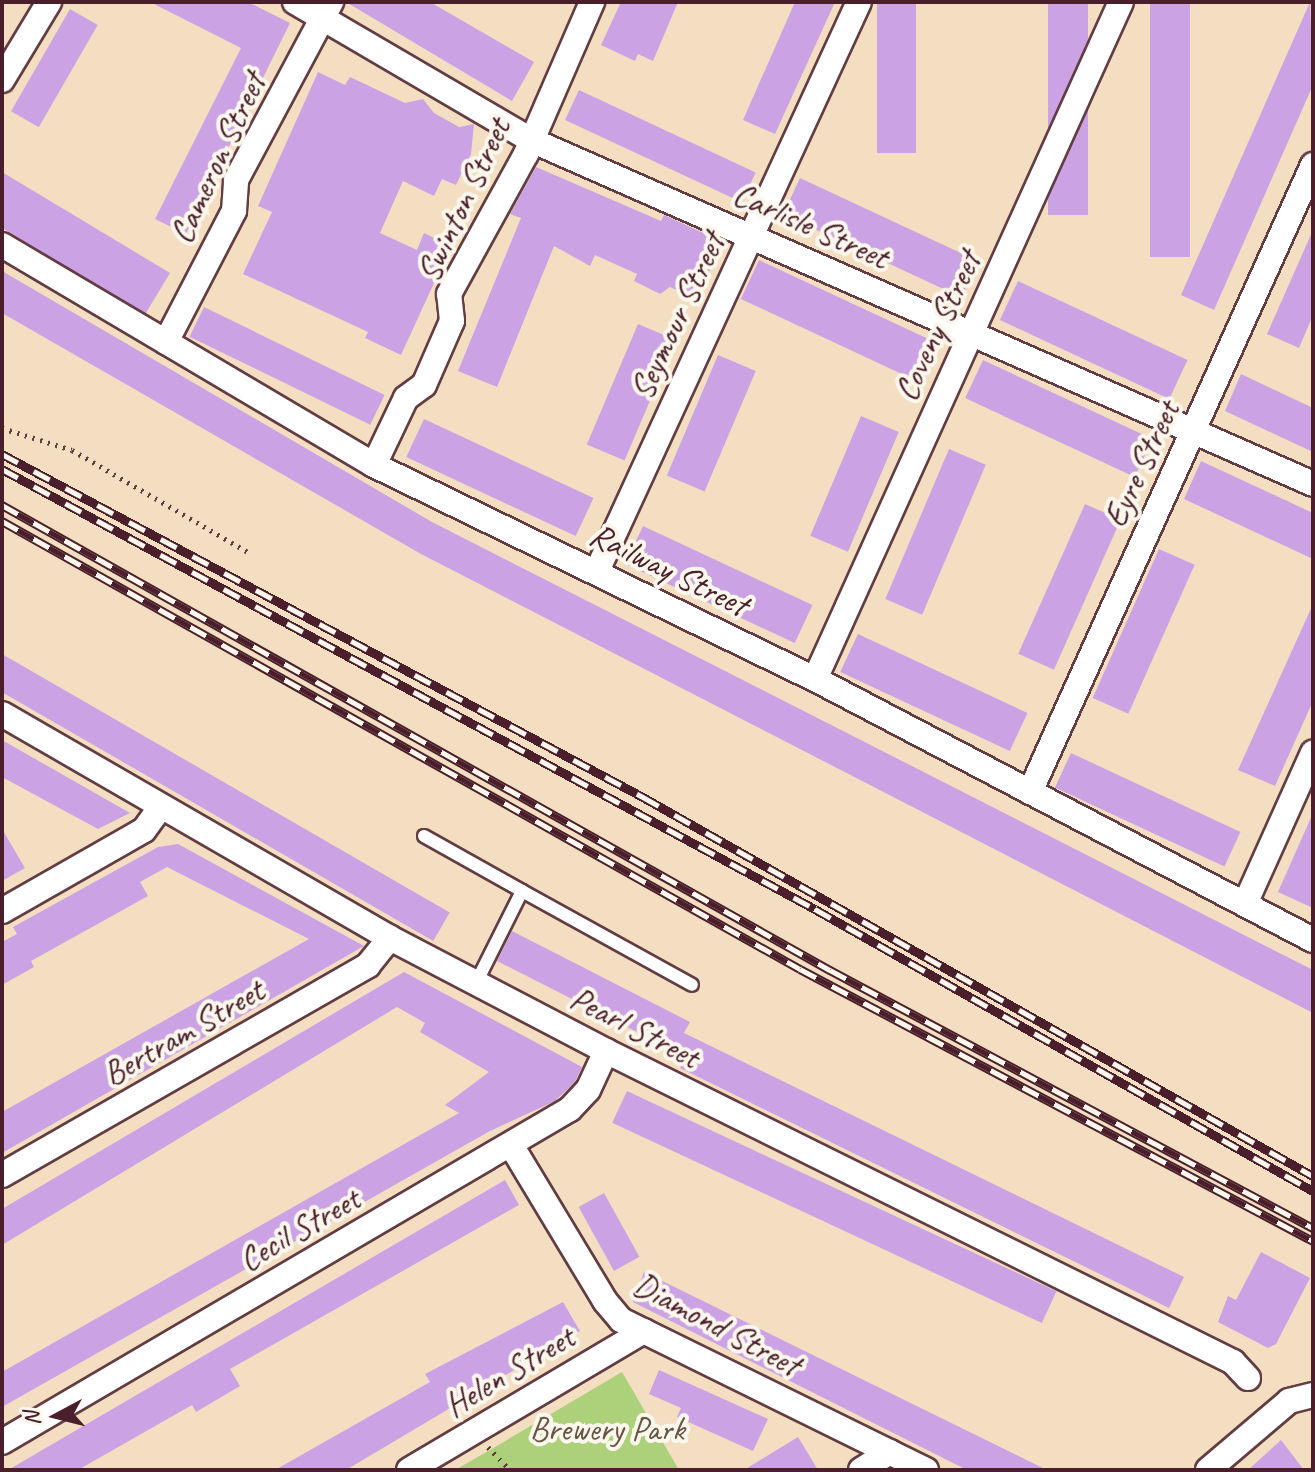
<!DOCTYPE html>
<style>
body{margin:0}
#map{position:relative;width:1315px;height:1472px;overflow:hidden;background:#f3dec2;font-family:Caveat,sans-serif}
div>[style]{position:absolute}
.green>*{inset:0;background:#add17b}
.building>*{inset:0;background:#cba3e4;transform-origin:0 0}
.path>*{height:5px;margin-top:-2.5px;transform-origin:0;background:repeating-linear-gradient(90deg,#633c42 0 2px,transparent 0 8px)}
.roads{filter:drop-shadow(2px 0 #633c42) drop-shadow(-2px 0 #633c42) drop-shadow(0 2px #633c42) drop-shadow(0 -2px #633c42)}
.lane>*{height:12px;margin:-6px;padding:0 6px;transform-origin:6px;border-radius:6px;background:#fff}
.street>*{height:24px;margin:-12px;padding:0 12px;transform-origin:12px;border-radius:12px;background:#fff}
.rail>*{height:9px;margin-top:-4.5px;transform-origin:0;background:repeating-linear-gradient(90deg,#fbf7ec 0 18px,#4a1f2b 0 36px);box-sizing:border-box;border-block:2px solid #4a1f2b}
span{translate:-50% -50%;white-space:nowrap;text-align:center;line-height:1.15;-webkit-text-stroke:8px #fbf7ec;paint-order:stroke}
.street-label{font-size:34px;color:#4a1f2b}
.park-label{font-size:34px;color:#685443}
.frame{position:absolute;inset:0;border:4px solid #4a1f2b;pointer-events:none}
.north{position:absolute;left:16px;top:1376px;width:80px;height:80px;-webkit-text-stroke:6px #fbf7ec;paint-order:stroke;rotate:263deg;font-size:22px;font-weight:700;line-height:32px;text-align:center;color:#4a1f2b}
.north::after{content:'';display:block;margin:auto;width:28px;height:36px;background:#4a1f2b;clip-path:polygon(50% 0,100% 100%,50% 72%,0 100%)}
</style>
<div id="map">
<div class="green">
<div style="clip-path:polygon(622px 1372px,679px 1470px,455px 1470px,490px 1450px)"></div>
</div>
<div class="building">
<div style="clip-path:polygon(150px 2px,248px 2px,290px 23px,186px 234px,155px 219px,241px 48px)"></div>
<div style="clip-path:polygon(346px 2px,430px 2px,534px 62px,512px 101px)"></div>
<div style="clip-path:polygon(621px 2px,678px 2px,653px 61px,638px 54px,635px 61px,601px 45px)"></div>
<div style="clip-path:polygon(795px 2px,835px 2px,775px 134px,743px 120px)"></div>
<div style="left:877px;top:2px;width:39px;height:151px"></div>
<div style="left:1048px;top:2px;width:40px;height:213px"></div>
<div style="left:1150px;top:2px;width:40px;height:255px"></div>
<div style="clip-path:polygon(1310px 2px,1313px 85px,1214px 310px,1181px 295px)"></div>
<div style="left:70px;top:9px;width:32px;height:118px;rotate:30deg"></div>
<div style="clip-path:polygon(318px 72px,345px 85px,350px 77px,405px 103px,423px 99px,434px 113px,459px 127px,474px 124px,471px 154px,456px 185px,442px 179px,434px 196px,403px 181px,380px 233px,417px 250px,424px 233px,451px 246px,401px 355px,365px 338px,368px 332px,243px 274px,272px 212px,258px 206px)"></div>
<div style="left:579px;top:90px;width:195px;height:33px;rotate:25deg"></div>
<div style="clip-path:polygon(536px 167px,661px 221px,664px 215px,723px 242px,696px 300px,670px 287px,660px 294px,634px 281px,637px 274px,595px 255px,590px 266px,554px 246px,497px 387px,458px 371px,521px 218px,510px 214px)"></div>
<div style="left:2px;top:172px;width:196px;height:48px;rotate:31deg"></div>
<div style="left:800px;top:178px;width:197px;height:40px;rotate:25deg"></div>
<div style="clip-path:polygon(1313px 230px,1313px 315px,1299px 348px,1267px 334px)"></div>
<div style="left:759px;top:260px;width:187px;height:43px;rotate:25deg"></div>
<div style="clip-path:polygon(2px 271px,432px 522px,1313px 970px,1313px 1013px,421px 554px,2px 313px)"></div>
<div style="left:1018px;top:281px;width:187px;height:43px;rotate:25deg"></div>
<div style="left:204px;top:307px;width:201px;height:33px;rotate:26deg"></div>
<div style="left:638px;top:324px;width:41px;height:131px;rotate:23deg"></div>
<div style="left:718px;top:355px;width:41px;height:131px;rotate:23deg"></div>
<div style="left:983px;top:360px;width:187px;height:42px;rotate:25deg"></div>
<div style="clip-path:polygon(1241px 374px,1313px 408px,1313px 452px,1225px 411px)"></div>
<div style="left:861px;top:416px;width:41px;height:130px;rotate:23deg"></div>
<div style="left:424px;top:419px;width:187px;height:42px;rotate:25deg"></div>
<div style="left:949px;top:449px;width:40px;height:163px;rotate:23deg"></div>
<div style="clip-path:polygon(1201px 461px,1313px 513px,1313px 559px,1184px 499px)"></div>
<div style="left:1085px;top:504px;width:39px;height:164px;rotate:24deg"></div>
<div style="left:643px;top:526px;width:187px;height:42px;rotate:25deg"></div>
<div style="left:1159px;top:549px;width:39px;height:163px;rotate:24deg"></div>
<div style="clip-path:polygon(1313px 604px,1313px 701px,1275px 786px,1238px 770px)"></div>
<div style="left:858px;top:634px;width:187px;height:42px;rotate:25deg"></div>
<div style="left:2px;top:654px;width:517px;height:33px;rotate:30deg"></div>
<div style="clip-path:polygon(2px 740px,130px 813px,98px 829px,2px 777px)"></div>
<div style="left:1071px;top:753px;width:187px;height:38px;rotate:25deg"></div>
<div style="clip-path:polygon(1313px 813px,1313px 908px,1278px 892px)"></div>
<div style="clip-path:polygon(2px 829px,25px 868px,2px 881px)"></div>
<div style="clip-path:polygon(178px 844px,364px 946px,2px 1153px,2px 1112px,309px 939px,167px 867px,140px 882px,148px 896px,31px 961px,34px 967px,2px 985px,2px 942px,17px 934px,13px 927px,158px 847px)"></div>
<div style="clip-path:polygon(512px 931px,690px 1022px,684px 1033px,1184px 1277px,1169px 1308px,680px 1068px,685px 1059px,641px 1034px,497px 961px)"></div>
<div style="clip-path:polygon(404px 972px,582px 1067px,575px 1082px,555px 1101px,490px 1131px,2px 1407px,2px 1372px,459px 1113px,445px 1105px,489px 1072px,420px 1032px,425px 1023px,397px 1007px,2px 1245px,2px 1209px)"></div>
<div style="left:627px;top:1091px;width:474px;height:35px;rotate:25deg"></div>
<div style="clip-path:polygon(505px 1180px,519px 1205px,230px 1369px,240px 1386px,196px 1412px,192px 1405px,78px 1470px,8px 1470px)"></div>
<div style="left:604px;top:1193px;width:73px;height:29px;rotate:61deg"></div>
<div style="clip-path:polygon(1261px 1252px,1310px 1278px,1276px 1344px,1268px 1348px,1218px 1322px,1228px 1296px,1236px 1300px)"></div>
<div style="clip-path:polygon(644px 1272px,1047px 1470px,967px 1470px,633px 1302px)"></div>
<div style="clip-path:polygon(563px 1302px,580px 1331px,346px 1470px,275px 1470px,430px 1382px,425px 1374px)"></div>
<div style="clip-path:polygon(659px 1370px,768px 1419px,753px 1451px,677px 1417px,681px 1408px,649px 1394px)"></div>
<div style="clip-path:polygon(798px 1437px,818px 1470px,744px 1470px)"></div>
<div style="clip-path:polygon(1281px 1440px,1304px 1470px,1248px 1470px)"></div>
</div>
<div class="path">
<div style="left:2px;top:428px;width:73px;rotate:17.4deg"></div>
<div style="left:72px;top:450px;width:203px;rotate:30.1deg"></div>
<div style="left:488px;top:1447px;width:32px;rotate:46deg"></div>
</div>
<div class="roads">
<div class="lane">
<div style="left:424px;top:836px;width:112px;rotate:29.3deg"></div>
<div style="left:476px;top:983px;width:103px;rotate:-63.4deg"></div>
<div style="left:522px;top:891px;width:194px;rotate:28.9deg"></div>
</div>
<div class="street">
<div style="left:295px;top:2px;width:273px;rotate:30.3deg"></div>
<div style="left:531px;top:140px;width:854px;rotate:23.74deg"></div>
<div style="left:2px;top:80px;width:91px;rotate:-58.9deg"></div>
<div style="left:2px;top:245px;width:432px;rotate:30.6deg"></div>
<div style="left:374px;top:465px;width:490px;rotate:25.9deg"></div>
<div style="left:815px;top:679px;width:562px;rotate:27.66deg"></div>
<div style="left:166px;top:342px;width:148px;rotate:-62.6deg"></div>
<div style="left:234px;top:211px;width:31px;rotate:-86deg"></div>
<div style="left:236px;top:180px;width:202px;rotate:-61.9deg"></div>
<div style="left:374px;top:465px;width:74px;rotate:-64.5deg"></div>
<div style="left:406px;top:398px;width:22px;rotate:-36deg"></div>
<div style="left:424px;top:385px;width:70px;rotate:-66.4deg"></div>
<div style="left:452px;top:321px;width:27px;rotate:-96deg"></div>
<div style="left:449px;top:294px;width:160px;rotate:-61.2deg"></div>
<div style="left:526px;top:154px;width:166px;rotate:-66.5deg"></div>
<div style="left:597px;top:571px;width:626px;rotate:-65.28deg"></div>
<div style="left:815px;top:679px;width:743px;rotate:-65.68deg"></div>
<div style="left:2px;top:714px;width:448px;rotate:30deg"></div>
<div style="left:390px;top:938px;width:244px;rotate:27.6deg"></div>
<div style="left:606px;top:1051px;width:700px;rotate:26.38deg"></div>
<div style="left:1233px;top:1362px;width:22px;rotate:47deg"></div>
<div style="left:1030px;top:792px;width:688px;rotate:-65.71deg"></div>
<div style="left:1245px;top:904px;width:166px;rotate:-65.8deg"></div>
<div style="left:2px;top:911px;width:163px;rotate:-29.7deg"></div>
<div style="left:144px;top:830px;width:27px;rotate:-54deg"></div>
<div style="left:511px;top:1145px;width:182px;rotate:58.9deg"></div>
<div style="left:605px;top:1301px;width:25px;rotate:50deg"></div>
<div style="left:621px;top:1320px;width:340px;rotate:26.2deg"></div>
<div style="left:2px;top:1175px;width:422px;rotate:-29.8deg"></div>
<div style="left:368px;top:965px;width:35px;rotate:-51deg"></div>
<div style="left:2px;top:1442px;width:658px;rotate:-30.38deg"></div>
<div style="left:570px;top:1109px;width:26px;rotate:-47deg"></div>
<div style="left:588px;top:1090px;width:43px;rotate:-65.2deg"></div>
<div style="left:409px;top:1470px;width:273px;rotate:-30.6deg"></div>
<div style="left:861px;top:1470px;width:34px;rotate:-32deg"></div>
<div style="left:1208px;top:1470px;width:106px;rotate:-40.4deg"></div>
<div style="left:1289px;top:1401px;width:25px;rotate:-14deg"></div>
</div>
</div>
<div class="rail">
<div style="left:2px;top:454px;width:727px;rotate:28.15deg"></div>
<div style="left:643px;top:797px;width:770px;rotate:29.5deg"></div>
<div style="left:2px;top:469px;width:924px;rotate:28.42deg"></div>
<div style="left:815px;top:909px;width:572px;rotate:29.52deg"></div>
<div style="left:2px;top:505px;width:950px;rotate:29.32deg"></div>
<div style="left:830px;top:970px;width:548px;rotate:28.11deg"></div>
<div style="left:2px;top:521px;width:915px;rotate:29.31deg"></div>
<div style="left:800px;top:969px;width:581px;rotate:27.93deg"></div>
</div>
<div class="street-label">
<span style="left:217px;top:158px;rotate:-65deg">Cameron Street</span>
<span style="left:463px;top:200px;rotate:-65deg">Swinton Street</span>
<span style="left:811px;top:225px;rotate:24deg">Carlisle Street</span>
<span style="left:677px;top:316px;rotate:-65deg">Seymour Street</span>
<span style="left:937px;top:326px;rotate:-65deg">Coveny Street</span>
<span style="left:1141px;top:464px;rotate:-65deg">Eyre Street</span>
<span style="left:669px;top:569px;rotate:26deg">Railway Street</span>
<span style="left:635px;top:1027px;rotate:27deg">Pearl Street</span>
<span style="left:183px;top:1032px;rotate:-30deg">Bertram Street</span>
<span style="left:299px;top:1229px;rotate:-30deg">Cecil Street</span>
<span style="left:717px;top:1324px;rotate:28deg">Diamond Street</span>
<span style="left:509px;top:1371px;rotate:-31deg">Helen Street</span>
</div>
<div class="park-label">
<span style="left:607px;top:1429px">Brewery Park</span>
</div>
<div class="frame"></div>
<div class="north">N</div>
</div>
